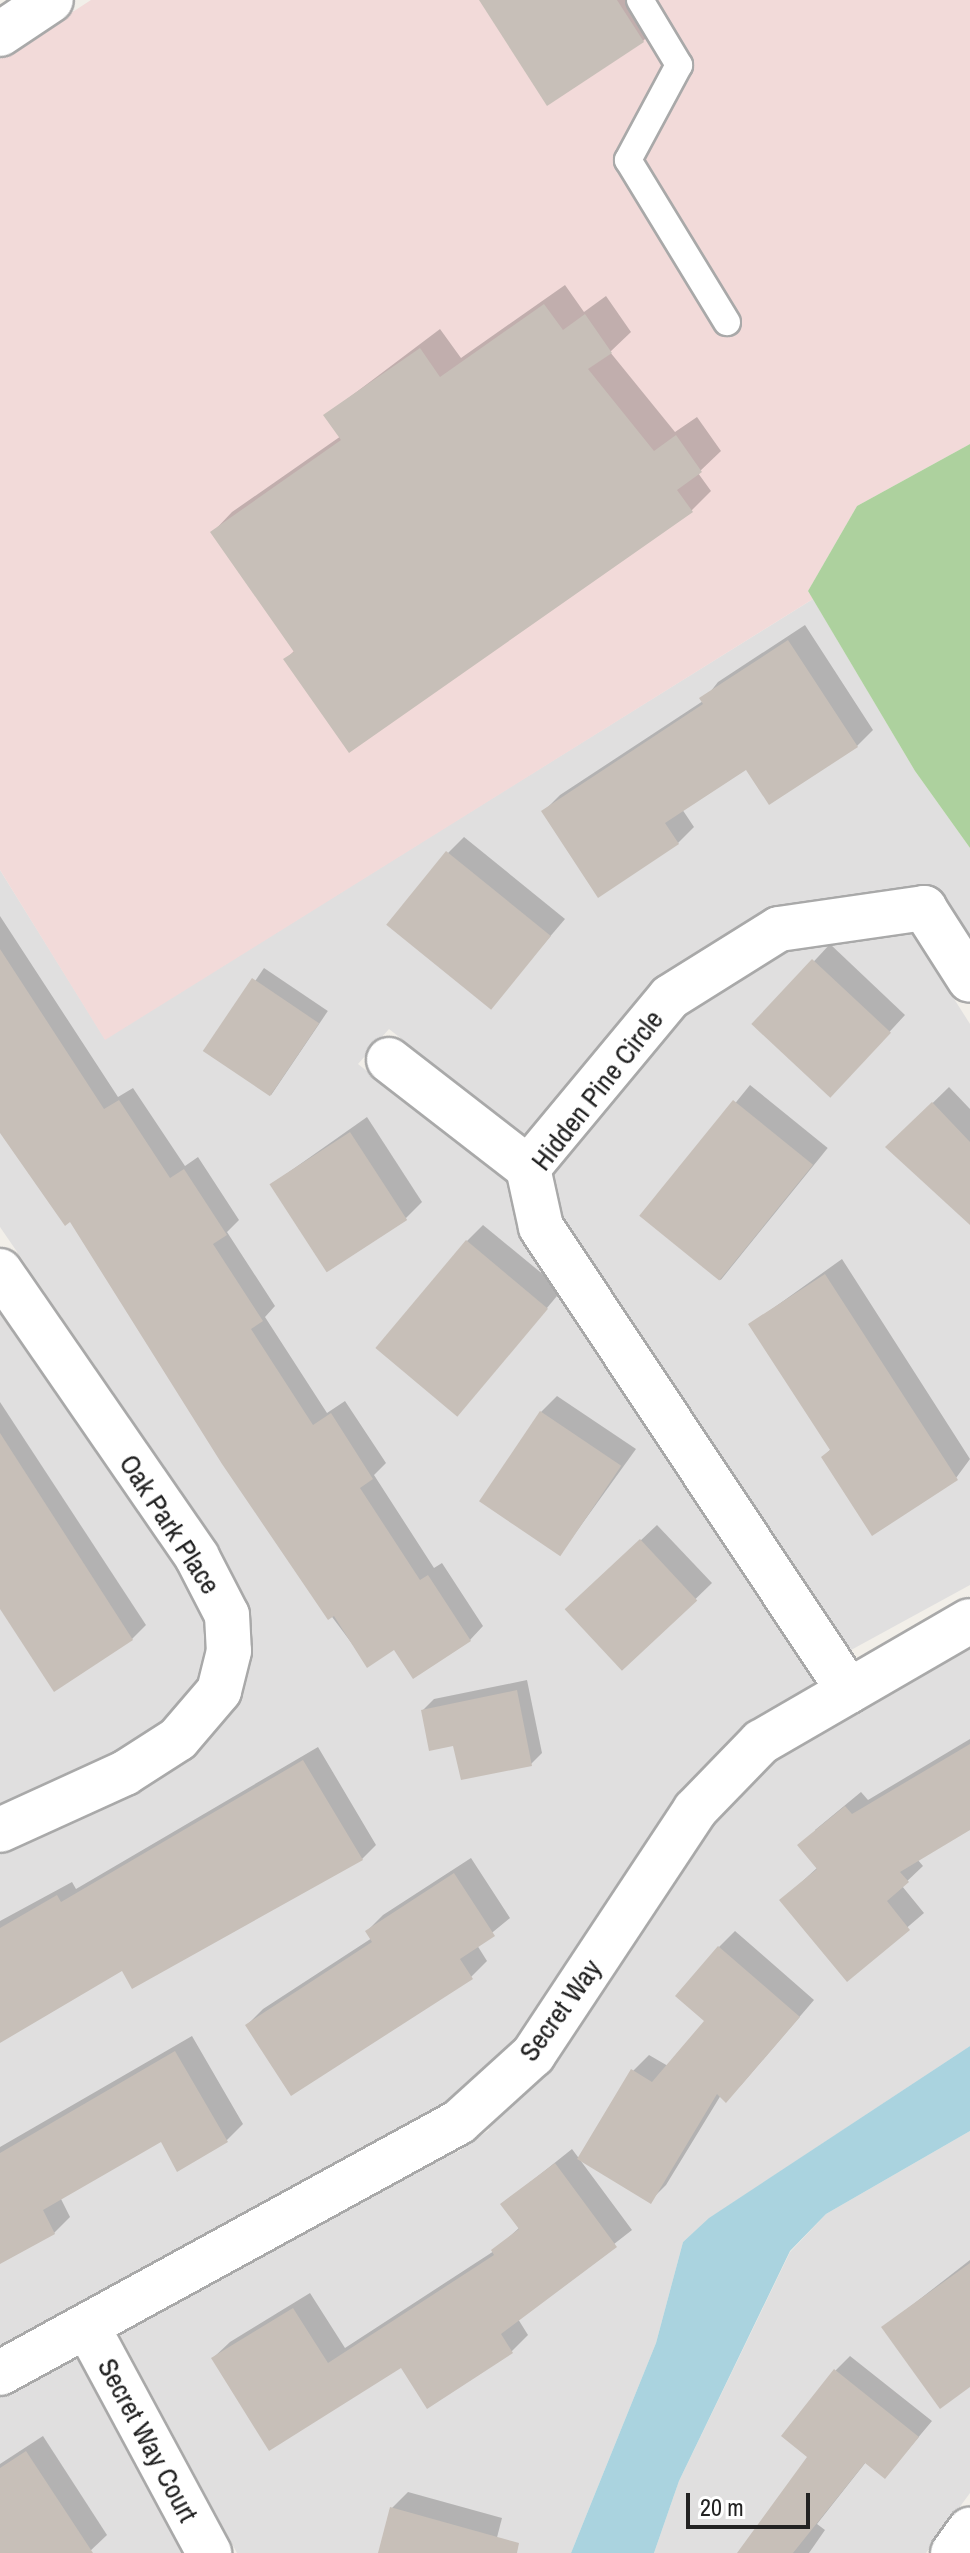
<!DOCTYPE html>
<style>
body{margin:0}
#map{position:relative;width:970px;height:2553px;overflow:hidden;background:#f2efe9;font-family:"Archivo Narrow",sans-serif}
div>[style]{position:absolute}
.residential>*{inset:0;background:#e0dfdf}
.commercial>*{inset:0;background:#f2dad9}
.forest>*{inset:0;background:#add19e}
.water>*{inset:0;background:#aad3df}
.shadow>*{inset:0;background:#0003;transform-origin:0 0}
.building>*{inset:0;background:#c7bfb8;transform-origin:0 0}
.roads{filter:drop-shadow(2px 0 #a9a9a9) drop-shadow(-2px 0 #a9a9a9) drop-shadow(0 2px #a9a9a9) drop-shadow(0 -2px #a9a9a9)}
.service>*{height:26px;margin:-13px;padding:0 13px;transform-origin:13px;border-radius:13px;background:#fff}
.minor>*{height:44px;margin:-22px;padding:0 22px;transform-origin:22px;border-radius:22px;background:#fff}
.tertiary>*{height:44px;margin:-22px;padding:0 22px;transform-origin:22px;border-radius:22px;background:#fff}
span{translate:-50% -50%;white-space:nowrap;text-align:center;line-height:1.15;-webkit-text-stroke:7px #fff;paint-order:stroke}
.street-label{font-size:28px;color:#222}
.scale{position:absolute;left:686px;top:2493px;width:124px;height:36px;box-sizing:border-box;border:4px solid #222;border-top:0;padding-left:10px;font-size:24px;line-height:28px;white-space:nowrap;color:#222;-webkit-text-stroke:6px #fff;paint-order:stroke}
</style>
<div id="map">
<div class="residential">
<div style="clip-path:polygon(813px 599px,915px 771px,970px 848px,970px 935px,944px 895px,923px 886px,778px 908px,526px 1137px,389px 1029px,358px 1064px,507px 1182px,521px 1240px,816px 1685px,516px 2042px,447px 2105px,0 2348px,0 1853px,136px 1791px,237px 1703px,252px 1654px,248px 1603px,217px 1543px,0 1227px,0 870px,105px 1039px)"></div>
<div style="clip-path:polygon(911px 931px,970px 1024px,970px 1585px,851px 1650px,563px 1216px,553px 1172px,684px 1013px,786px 950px)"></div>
<div style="clip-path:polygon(0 1314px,177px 1570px,204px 1622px,206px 1651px,198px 1682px,163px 1723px,115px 1754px,0 1807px)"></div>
<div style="clip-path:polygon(970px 1646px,970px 2046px,710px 2218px,683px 2242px,656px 2343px,571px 2553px,237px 2553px,119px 2333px,452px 2150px,456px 2153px,489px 2130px,487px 2125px,553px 2065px,712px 1823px,774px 1758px)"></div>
<div style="clip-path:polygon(970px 2131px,970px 2493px,926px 2553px,654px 2553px,679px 2481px,790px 2252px,826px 2214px)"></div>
<div style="clip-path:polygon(76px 2356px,182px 2553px,0 2553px,0 2397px)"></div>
</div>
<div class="commercial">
<div style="clip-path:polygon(91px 0,970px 0,970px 444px,857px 506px,808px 591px,813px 599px,105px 1040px,0 870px,0 59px)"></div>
</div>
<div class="forest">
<div style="clip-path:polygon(970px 444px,970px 848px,915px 771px,808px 591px,857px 506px)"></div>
</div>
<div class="water">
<div style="clip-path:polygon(970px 2046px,970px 2131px,826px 2214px,790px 2251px,679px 2481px,654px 2553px,571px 2553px,656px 2343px,683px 2242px,709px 2218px)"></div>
</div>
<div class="shadow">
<div style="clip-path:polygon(481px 0,650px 0,663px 21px,643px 41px)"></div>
<div style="clip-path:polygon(565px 285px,584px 312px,606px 296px,631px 332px,610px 352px,675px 432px,697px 417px,721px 451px,698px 473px,711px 491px,691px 511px,286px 659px,295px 650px,212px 533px,232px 512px,341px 436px,326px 415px,440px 329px,461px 358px)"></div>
<div style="clip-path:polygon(805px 625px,873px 730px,857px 746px,747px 767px,682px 809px,694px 827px,678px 843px,544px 811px,560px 795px,703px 701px,718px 682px)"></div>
<div style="clip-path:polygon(464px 837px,565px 919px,490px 1007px,448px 853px)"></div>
<div style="clip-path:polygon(0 916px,118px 1097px,133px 1088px,185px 1166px,198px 1157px,239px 1220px,227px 1232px,275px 1306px,265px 1317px,327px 1413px,345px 1401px,386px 1463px,374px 1475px,434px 1568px,442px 1563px,483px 1626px,470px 1640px,395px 1648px,368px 1665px,276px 1542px,71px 1219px,0 1129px)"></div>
<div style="clip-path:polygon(830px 944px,905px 1015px,847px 1078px,755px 1025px)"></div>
<div style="left:264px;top:968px;width:77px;height:101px;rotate:34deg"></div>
<div style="left:750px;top:1085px;width:100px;height:170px;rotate:39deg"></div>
<div style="clip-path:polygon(949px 1087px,970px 1109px,970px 1222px,904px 1131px)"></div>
<div style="clip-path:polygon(367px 1117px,422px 1202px,406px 1218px,272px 1184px)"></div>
<div style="clip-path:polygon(483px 1225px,562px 1290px,459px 1413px,467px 1241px)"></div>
<div style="clip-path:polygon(842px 1259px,970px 1459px,956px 1478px,823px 1457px,832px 1448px,751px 1324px)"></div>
<div style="clip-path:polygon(557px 1396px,636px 1449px,561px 1553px,541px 1412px)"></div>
<div style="clip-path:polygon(0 1402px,146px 1625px,132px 1639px,0 1607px)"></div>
<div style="clip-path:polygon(657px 1525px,712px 1583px,623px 1669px,584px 1594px)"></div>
<div style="clip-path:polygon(527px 1680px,542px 1753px,531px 1764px,455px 1744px,423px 1710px,434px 1699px)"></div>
<div style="clip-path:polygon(970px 1739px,970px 1828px,917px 1859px,923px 1866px,902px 1886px,924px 1913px,847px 1979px,782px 1900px,818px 1867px,815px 1830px,861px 1792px,868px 1800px)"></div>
<div style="clip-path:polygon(318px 1747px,376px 1845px,362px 1859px,122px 1968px,0 2039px,0 1921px,72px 1882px,76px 1889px)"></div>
<div style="clip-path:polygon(471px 1858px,510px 1918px,477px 1945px,487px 1961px,471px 1977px,247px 2025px,263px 2009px,372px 1938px,367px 1931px,383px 1915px)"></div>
<div style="clip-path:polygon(735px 1931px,814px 2000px,742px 2084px,726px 2100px,721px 2095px,666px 2185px,650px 2201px,633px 2071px,649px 2055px,668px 2066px,707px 2021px,719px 1947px)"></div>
<div style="clip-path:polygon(192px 2036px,243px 2124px,227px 2140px,178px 2169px,161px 2139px,60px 2197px,70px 2217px,54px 2233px,0 2245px,0 2147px)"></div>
<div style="clip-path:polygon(572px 2149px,632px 2230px,518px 2319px,528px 2335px,512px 2351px,428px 2406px,401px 2366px,269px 2448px,213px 2358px,230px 2342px,310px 2293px,345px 2348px,494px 2251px,520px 2227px,503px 2204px)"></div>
<div style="clip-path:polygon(970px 2260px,970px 2385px,884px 2327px)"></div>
<div style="clip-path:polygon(850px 2356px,932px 2421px,885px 2477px,866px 2462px,817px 2524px,825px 2530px,809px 2553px,742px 2553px,809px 2456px,836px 2370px)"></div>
<div style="clip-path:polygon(43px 2436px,107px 2535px,88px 2553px,0 2553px,0 2464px)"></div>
<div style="clip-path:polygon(408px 2492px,502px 2518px,493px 2553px,380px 2553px,392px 2508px)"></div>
</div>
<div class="building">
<div style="clip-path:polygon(479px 0,617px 0,644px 42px,547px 106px)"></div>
<div style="clip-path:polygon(544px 304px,563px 330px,585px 314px,612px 353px,588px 369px,654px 451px,676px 435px,702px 472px,677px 490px,693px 512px,349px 753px,283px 659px,294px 652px,210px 532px,341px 440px,323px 415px,420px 348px,440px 377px)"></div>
<div style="clip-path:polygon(788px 640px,858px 747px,769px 805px,746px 770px,665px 823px,679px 844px,598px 898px,541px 811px,703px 704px,699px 698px)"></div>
<div style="left:446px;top:851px;width:135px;height:95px;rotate:39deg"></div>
<div style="clip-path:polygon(0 949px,104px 1109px,119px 1100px,170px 1178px,184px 1169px,227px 1235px,213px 1244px,263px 1321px,251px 1329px,313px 1425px,331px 1413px,373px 1479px,360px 1488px,420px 1580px,428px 1575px,471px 1641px,413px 1679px,394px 1650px,367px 1668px,334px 1616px,328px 1620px,222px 1464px,70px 1222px,65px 1226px,0 1133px)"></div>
<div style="left:812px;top:959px;width:108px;height:89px;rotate:43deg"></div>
<div style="left:252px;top:978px;width:81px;height:88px;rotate:34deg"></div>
<div style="left:733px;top:1100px;width:103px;height:149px;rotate:39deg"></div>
<div style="clip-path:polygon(932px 1102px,970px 1142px,970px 1225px,885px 1147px)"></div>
<div style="left:350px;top:1132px;width:105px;height:96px;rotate:57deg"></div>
<div style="left:466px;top:1240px;width:107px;height:141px;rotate:40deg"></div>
<div style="clip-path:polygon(825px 1274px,958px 1480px,872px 1536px,821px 1457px,830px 1450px,748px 1324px)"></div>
<div style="left:540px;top:1411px;width:98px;height:109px;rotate:34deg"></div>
<div style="clip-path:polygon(0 1433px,133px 1640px,54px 1692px,0 1609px)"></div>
<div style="left:640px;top:1539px;width:84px;height:103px;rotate:47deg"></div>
<div style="clip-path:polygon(517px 1690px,532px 1766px,461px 1780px,453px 1746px,429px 1751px,421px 1710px)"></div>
<div style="clip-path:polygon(970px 1744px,970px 1830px,900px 1872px,909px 1882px,887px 1901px,910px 1930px,847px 1982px,779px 1900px,817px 1869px,797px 1845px,845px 1806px,852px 1814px)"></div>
<div style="clip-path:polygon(303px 1760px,363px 1860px,132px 1989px,122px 1971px,0 2043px,0 1928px,57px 1895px,61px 1902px)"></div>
<div style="clip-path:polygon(454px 1873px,495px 1936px,460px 1959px,473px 1979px,291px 2096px,245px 2025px,372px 1942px,365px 1931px)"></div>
<div style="clip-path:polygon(718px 1946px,800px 2017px,726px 2103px,717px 2094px,651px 2204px,577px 2159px,631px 2069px,652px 2082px,704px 2021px,675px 1996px)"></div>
<div style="clip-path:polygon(175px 2051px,228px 2142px,177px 2172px,161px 2142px,43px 2210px,55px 2234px,0 2264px,0 2153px)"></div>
<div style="clip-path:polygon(555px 2163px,617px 2247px,501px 2334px,513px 2353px,427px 2409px,401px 2368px,269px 2451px,211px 2358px,293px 2308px,328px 2363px,494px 2255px,491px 2250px,519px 2229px,500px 2204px)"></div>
<div style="clip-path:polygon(970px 2263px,970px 2387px,940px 2409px,881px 2327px)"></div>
<div style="clip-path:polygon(834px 2369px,919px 2437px,885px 2479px,865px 2463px,793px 2553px,737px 2553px,807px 2457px,781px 2436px)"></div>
<div style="clip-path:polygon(26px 2451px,93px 2553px,0 2553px,0 2468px)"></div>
<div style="clip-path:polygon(390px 2507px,519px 2543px,517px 2553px,378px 2553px)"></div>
</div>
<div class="roads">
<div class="service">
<div style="left:640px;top:0;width:76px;rotate:59deg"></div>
<div style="left:679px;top:65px;width:108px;rotate:118.2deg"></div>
<div style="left:628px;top:160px;width:190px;rotate:58.6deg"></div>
</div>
<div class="minor">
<div style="left:389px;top:1060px;width:176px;rotate:37.8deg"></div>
<div style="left:0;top:1271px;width:347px;rotate:55.4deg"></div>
<div style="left:197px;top:1557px;width:65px;rotate:62.7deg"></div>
<div style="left:227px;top:1615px;width:36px;rotate:87deg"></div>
<div style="left:229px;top:1651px;width:41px;rotate:104deg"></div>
<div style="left:219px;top:1691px;width:63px;rotate:130.5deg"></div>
<div style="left:178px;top:1739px;width:63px;rotate:147.3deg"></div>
<div style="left:125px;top:1773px;width:137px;rotate:155.5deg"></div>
<div style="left:849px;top:1691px;width:557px;rotate:-123.58deg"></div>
<div style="left:541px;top:1227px;width:60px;rotate:-102.4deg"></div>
<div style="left:528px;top:1168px;width:222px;rotate:-50.3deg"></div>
<div style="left:670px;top:997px;width:128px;rotate:-32deg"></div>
<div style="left:779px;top:929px;width:147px;rotate:-8.2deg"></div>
<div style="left:924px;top:908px;width:85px;rotate:57.4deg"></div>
<div style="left:87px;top:2326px;width:258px;rotate:61.7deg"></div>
<div style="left:0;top:2373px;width:523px;rotate:-28.67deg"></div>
<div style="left:459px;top:2122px;width:100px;rotate:-42.2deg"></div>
<div style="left:533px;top:2055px;width:294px;rotate:-56.5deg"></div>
<div style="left:695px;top:1810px;width:95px;rotate:-45.9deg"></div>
<div style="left:761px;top:1742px;width:241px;rotate:-30.1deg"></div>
<div style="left:953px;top:2553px;width:29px;rotate:-54deg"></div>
</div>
<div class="tertiary">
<div style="left:0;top:34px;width:61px;rotate:-33.7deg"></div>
</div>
</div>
<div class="street-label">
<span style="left:597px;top:1090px;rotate:-52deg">Hidden Pine Circle</span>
<span style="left:170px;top:1524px;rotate:57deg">Oak Park Place</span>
<span style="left:560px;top:2010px;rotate:-54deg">Secret Way</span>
<span style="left:148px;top:2440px;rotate:62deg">Secret Way Court</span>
</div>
<div class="scale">20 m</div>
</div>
